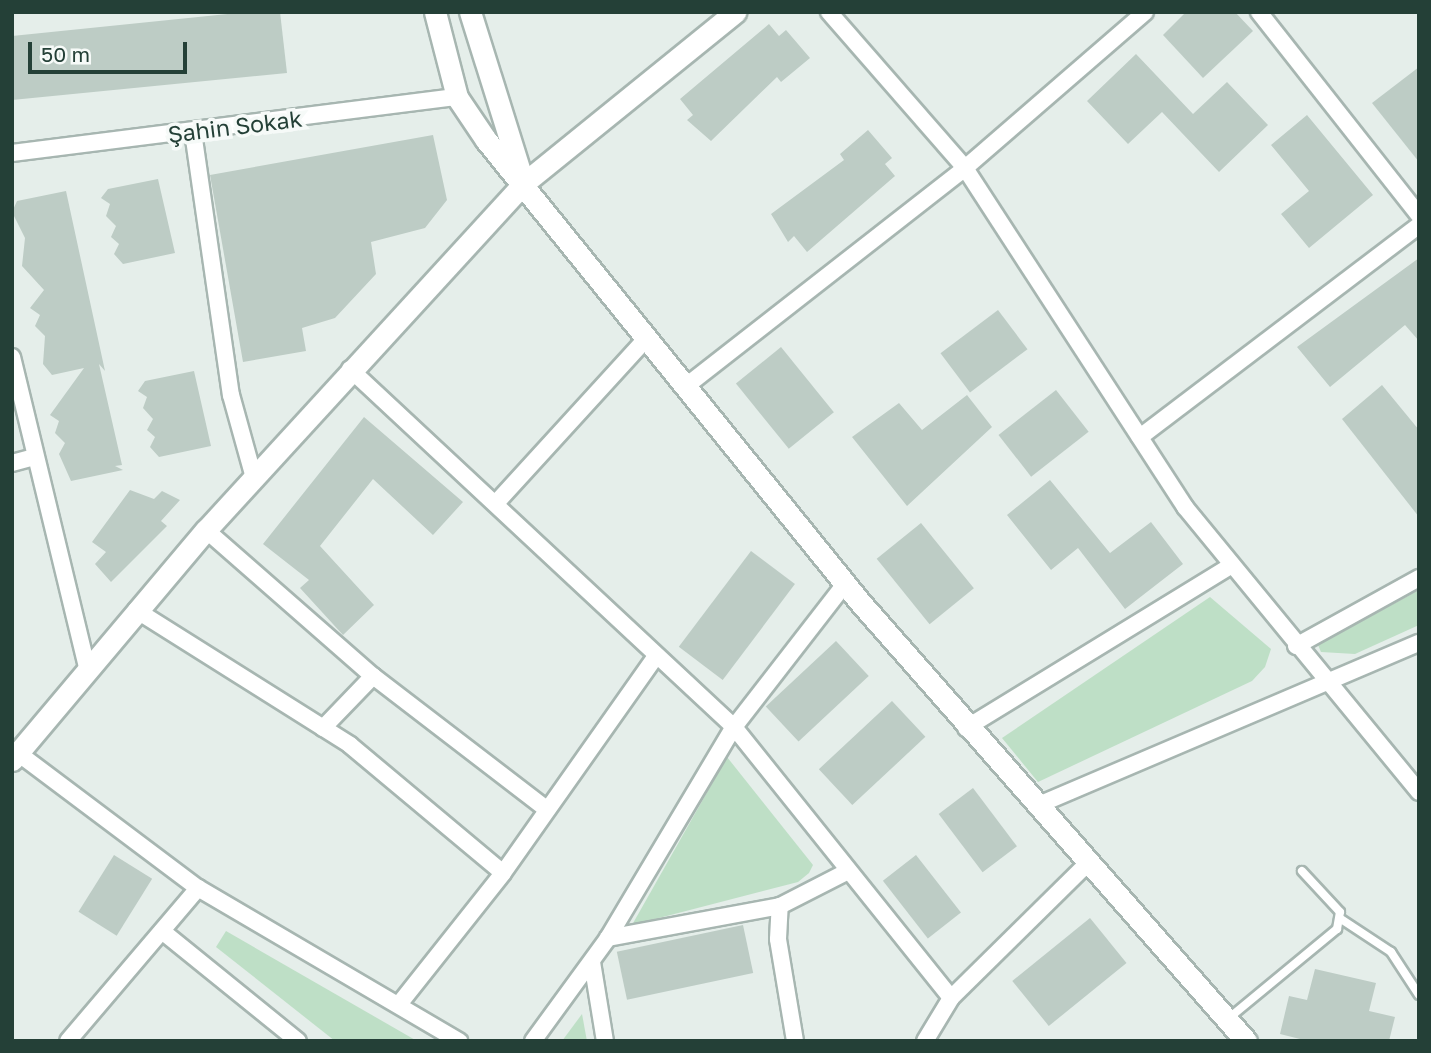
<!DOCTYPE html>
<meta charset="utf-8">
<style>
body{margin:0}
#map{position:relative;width:1431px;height:1053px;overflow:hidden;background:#e5eeea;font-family:"Golos Text",sans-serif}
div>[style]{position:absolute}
.green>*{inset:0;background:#bedfc6}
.building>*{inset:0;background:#bdccc5;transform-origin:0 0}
.roads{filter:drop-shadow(2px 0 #a7b6b1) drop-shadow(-2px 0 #a7b6b1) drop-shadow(0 2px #a7b6b1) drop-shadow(0 -2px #a7b6b1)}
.lane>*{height:8px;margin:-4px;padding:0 4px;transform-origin:4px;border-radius:4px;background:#fff}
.street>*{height:16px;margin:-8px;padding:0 8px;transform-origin:8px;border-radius:8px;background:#fff}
.secondary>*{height:21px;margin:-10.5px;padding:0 10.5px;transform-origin:10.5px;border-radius:10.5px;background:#fff}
span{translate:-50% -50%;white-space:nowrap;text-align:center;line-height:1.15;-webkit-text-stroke:7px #f6faf8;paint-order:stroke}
.street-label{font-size:23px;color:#244037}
.frame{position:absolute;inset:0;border:14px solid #244037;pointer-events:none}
.scale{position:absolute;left:28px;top:42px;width:159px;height:32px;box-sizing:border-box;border:4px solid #244037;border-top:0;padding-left:9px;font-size:21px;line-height:24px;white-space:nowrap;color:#244037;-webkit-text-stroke:5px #f6faf8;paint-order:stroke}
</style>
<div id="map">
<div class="green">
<div style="clip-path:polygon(1419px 590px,1419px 625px,1355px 654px,1321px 652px,1318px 645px)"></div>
<div style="clip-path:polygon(1210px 597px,1271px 649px,1265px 667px,1252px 681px,1038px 782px,1002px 738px)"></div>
<div style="clip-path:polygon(727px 757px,813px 865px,809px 873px,798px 882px,632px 925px)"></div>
<div style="clip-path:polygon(226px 931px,417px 1041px,335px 1041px,216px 947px)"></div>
<div style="clip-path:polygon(582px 1014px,587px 1041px,562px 1041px)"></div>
</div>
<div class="building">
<div style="clip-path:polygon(247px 12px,280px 12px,287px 73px,12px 100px,12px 36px)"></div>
<div style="clip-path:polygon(1186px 12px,1235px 12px,1253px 31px,1203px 78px,1163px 35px)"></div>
<div style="clip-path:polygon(769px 24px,779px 36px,786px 30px,810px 58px,781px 82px,777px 77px,711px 141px,687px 120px,693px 115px,680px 99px)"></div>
<div style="clip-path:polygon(1136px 54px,1193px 114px,1227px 82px,1268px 125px,1219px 172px,1162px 112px,1128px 144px,1087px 101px)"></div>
<div style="clip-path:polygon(1419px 67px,1419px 162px,1372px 103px)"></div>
<div style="clip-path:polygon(1307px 115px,1373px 195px,1309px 248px,1281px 214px,1309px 191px,1271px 145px)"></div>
<div style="clip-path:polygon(868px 130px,892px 158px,885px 164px,895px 176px,807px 252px,794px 236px,788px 242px,771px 214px,844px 160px,840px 154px)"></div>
<div style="clip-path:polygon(433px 135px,447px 200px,425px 228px,371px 242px,376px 274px,335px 318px,302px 328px,306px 351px,243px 362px,210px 175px)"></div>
<div style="clip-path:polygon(158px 179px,175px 253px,123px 264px,114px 254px,119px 244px,111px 237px,116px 226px,106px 216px,110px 204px,101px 198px,108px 189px)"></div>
<div style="clip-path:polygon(66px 191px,105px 371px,99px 364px,122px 465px,115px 466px,123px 470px,71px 481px,59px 454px,65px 443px,55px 433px,59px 421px,50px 415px,84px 368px,52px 375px,43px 364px,45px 336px,35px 326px,40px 315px,30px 308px,44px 290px,22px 266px,25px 238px,12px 212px,17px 201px)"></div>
<div style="clip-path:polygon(1419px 258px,1419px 341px,1405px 325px,1330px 387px,1297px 347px)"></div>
<div style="left:998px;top:310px;width:49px;height:72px;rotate:53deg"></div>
<div style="left:781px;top:347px;width:84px;height:58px;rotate:51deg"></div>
<div style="clip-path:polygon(194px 371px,211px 446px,159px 457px,150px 447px,155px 437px,147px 430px,153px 419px,143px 408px,147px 397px,138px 391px,145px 381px)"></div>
<div style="clip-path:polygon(1382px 385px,1419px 430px,1419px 517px,1342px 419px)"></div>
<div style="left:1056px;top:390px;width:53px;height:73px;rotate:52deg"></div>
<div style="clip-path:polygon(967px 395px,992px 427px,907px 506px,852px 437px,899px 403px,922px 430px)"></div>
<div style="clip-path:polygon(364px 417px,463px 502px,433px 535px,373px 479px,320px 546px,374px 605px,343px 635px,300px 588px,309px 580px,263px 544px)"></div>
<div style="clip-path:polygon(1050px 480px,1110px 553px,1151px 522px,1183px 564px,1125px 609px,1078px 548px,1051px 570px,1007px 515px)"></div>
<div style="clip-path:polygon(130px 490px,154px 499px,162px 491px,180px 500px,161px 521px,167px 526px,111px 582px,95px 564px,106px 552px,92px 542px)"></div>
<div style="left:921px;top:523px;width:84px;height:57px;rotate:51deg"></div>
<div style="left:751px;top:551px;width:55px;height:120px;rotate:37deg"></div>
<div style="left:836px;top:641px;width:48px;height:96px;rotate:47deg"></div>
<div style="left:892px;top:701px;width:49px;height:100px;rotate:47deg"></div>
<div style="left:973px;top:788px;width:73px;height:43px;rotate:53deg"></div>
<div style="left:114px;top:855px;width:45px;height:67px;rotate:32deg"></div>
<div style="left:916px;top:855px;width:73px;height:42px;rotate:52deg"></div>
<div style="left:1090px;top:918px;width:58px;height:100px;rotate:51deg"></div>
<div style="left:743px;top:925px;width:49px;height:129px;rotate:78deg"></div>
<div style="clip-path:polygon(1315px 969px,1376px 983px,1369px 1011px,1395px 1017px,1389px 1041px,1308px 1041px,1280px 1034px,1289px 996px,1307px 1000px)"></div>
</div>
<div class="roads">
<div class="lane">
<div style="left:1341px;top:919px;width:60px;rotate:33.4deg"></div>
<div style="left:1391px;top:952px;width:51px;rotate:56.9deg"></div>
<div style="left:1229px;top:1018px;width:140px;rotate:-39.5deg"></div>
<div style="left:1337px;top:929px;width:17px;rotate:-80deg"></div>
<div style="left:1340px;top:912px;width:56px;rotate:-132.8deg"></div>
</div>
<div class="street">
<div style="left:829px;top:12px;width:207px;rotate:48.9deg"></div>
<div style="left:965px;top:168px;width:404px;rotate:57deg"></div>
<div style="left:1185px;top:507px;width:369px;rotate:50.6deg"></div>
<div style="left:1259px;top:12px;width:258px;rotate:51.8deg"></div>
<div style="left:193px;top:132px;width:266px;rotate:81.8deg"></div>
<div style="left:231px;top:395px;width:86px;rotate:74.5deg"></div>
<div style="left:12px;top:153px;width:449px;rotate:-7.2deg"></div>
<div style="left:12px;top:357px;width:320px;rotate:76.4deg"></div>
<div style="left:350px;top:369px;width:525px;rotate:42.99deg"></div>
<div style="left:734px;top:727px;width:347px;rotate:51.3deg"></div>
<div style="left:685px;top:387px;width:355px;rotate:-38deg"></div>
<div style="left:965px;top:168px;width:238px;rotate:-40.9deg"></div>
<div style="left:1140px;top:437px;width:350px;rotate:-37.2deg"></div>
<div style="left:12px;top:463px;width:24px;rotate:-15deg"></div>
<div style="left:497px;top:502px;width:218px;rotate:-47.6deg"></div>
<div style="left:206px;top:530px;width:222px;rotate:41.2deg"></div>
<div style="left:373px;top:676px;width:217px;rotate:37.5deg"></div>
<div style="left:136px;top:610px;width:253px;rotate:32.2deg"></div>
<div style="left:350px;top:745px;width:199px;rotate:39.9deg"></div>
<div style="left:1296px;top:646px;width:141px;rotate:-28.9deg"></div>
<div style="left:323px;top:728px;width:72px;rotate:-46.1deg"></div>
<div style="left:966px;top:728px;width:312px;rotate:-31.5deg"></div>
<div style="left:18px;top:753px;width:225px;rotate:36.9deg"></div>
<div style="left:198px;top:888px;width:303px;rotate:30.4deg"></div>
<div style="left:1036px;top:806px;width:416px;rotate:-23.1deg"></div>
<div style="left:162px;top:931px;width:175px;rotate:39deg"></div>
<div style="left:608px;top:938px;width:175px;rotate:-10.5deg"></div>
<div style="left:592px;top:962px;width:80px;rotate:80.7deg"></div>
<div style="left:400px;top:1003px;width:166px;rotate:-51.6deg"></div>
<div style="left:503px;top:873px;width:266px;rotate:-54.8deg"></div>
<div style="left:68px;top:1041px;width:201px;rotate:-49.6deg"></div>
<div style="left:533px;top:1041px;width:127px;rotate:-53.9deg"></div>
<div style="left:608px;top:938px;width:246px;rotate:-59.2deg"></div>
<div style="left:734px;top:727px;width:181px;rotate:-52.2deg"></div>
<div style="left:795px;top:1041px;width:103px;rotate:-99.5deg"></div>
<div style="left:778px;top:939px;width:33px;rotate:-87deg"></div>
<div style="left:780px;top:906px;width:76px;rotate:-27.2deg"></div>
<div style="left:925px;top:1041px;width:50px;rotate:-58.8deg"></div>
<div style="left:951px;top:998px;width:190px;rotate:-44.6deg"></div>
</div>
<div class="secondary">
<div style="left:435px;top:12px;width:88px;rotate:75.5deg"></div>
<div style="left:457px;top:97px;width:52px;rotate:56deg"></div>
<div style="left:486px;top:140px;width:593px;rotate:51.02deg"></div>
<div style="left:859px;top:601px;width:586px;rotate:48.67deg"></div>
<div style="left:470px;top:12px;width:174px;rotate:72.6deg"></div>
<div style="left:12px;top:760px;width:301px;rotate:-49.9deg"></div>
<div style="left:206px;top:530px;width:471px;rotate:-47.5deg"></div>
<div style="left:524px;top:183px;width:272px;rotate:-39deg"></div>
</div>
</div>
<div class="street-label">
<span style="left:235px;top:126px;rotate:-7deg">Şahin Sokak</span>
</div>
<div class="frame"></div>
<div class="scale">50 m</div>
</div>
